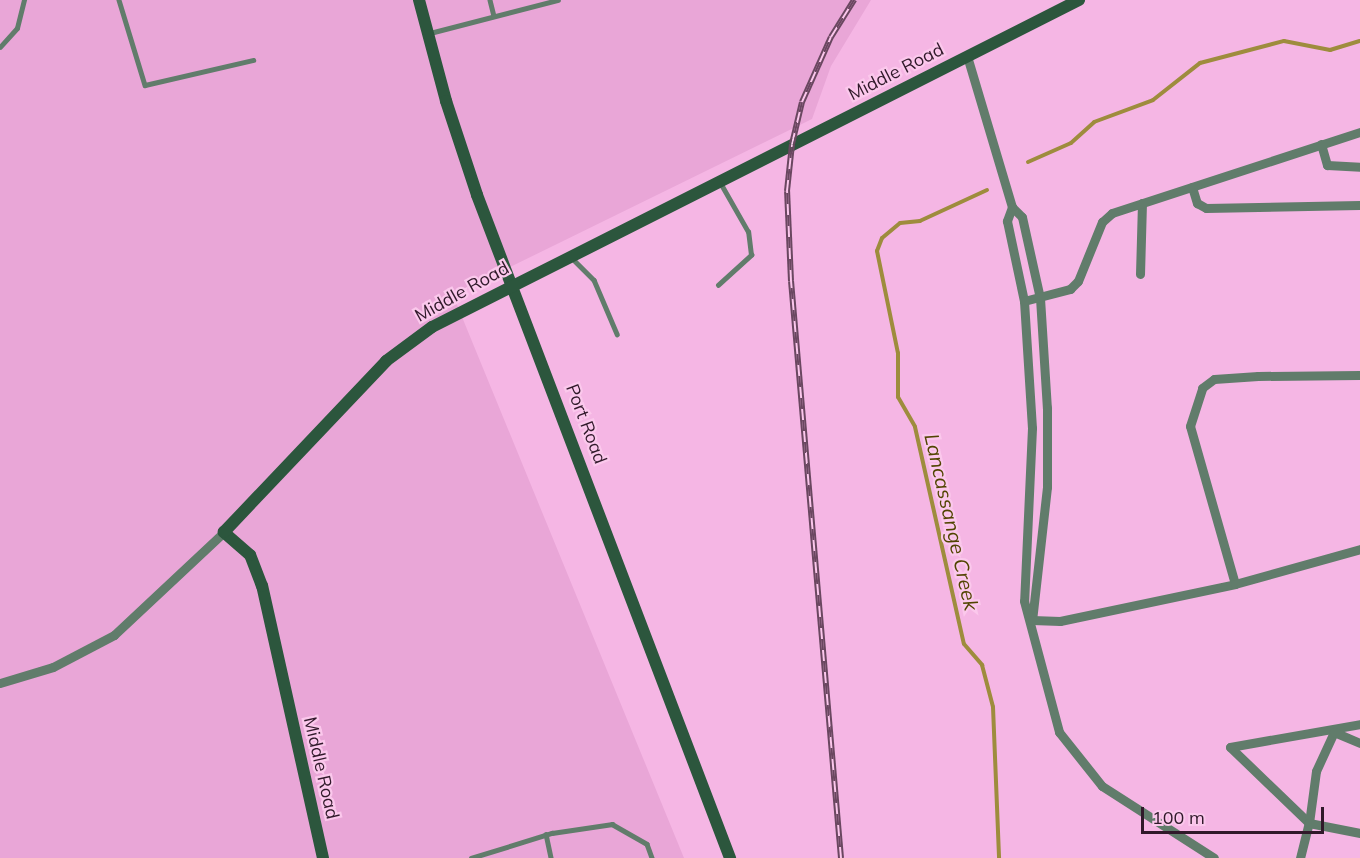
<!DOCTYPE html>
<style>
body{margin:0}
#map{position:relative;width:1360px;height:858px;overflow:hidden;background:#f5b6e4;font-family:Mulish,sans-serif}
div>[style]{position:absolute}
.built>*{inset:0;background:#e9a6d7}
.stream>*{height:4px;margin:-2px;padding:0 2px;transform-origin:2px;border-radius:2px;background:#9e8c3d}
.lane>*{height:4.5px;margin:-2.25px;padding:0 2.25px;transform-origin:2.25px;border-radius:2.25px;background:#617c6b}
.street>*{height:9px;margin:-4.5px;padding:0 4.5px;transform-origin:4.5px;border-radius:4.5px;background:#617c6b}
.secondary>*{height:12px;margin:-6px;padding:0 6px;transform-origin:6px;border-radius:6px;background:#2c563d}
.rail>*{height:6px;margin-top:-3px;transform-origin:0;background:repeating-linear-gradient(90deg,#fbc8ec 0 11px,#6a4760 0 22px);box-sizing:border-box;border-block:2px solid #6a4760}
span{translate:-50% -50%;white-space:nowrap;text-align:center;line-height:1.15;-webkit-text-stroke:4.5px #fbc8ec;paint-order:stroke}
.street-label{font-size:18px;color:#30192a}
.water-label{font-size:20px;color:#514401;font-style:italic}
.scale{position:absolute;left:1141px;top:807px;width:183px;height:27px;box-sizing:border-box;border:3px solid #30192a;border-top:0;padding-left:8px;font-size:18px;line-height:21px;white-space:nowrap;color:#30192a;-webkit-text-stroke:4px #fbc8ec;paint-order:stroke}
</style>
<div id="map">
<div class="built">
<div style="clip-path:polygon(0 0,871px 0,831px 66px,812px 119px,453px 295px,684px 858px,0 858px)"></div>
</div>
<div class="stream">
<div style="left:1028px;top:162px;width:47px;rotate:-23.8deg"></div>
<div style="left:1071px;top:143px;width:31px;rotate:-42deg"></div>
<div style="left:1094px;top:122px;width:63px;rotate:-20.4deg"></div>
<div style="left:1153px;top:100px;width:60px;rotate:-38.2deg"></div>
<div style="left:1200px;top:63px;width:87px;rotate:-14.7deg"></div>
<div style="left:1284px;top:41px;width:47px;rotate:11.1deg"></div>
<div style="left:1330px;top:50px;width:31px;rotate:-17deg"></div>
<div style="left:987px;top:190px;width:74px;rotate:155.2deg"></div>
<div style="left:920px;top:221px;width:20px;rotate:174deg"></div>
<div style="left:900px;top:223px;width:23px;rotate:140deg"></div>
<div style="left:882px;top:238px;width:14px;rotate:111deg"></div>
<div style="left:877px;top:251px;width:104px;rotate:78.4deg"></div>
<div style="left:898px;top:353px;width:44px;rotate:90deg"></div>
<div style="left:898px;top:397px;width:34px;rotate:60deg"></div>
<div style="left:915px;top:427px;width:222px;rotate:77.3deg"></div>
<div style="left:964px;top:644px;width:28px;rotate:49deg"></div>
<div style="left:982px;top:665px;width:43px;rotate:75.3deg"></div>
<div style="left:993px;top:707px;width:151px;rotate:87.7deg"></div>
</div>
<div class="lane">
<div style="left:119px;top:0;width:89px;rotate:73deg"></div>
<div style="left:145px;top:85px;width:111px;rotate:-13deg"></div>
<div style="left:490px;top:0;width:16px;rotate:76deg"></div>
<div style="left:430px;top:33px;width:132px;rotate:-14.5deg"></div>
<div style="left:0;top:47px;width:25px;rotate:-48deg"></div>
<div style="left:17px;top:28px;width:29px;rotate:-76deg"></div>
<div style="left:572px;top:258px;width:31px;rotate:45deg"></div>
<div style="left:594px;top:280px;width:59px;rotate:66.9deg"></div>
<div style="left:718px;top:285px;width:45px;rotate:-42.3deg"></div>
<div style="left:751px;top:255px;width:23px;rotate:-97deg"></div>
<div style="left:748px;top:232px;width:56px;rotate:-119.7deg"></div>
<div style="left:546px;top:834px;width:25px;rotate:78deg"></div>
<div style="left:471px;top:858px;width:85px;rotate:-17.2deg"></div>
<div style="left:552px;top:833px;width:61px;rotate:-8.5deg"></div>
<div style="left:612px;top:824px;width:40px;rotate:29.7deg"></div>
<div style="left:647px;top:844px;width:15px;rotate:70deg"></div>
</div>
<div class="street">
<div style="left:967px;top:56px;width:158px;rotate:73.4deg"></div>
<div style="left:1012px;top:207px;width:14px;rotate:45deg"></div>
<div style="left:1022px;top:217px;width:83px;rotate:77.5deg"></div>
<div style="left:1040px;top:298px;width:110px;rotate:86.4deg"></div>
<div style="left:1047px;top:408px;width:79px;rotate:90deg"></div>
<div style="left:1047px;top:487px;width:134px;rotate:96.4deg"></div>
<div style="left:1321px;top:144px;width:22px;rotate:74deg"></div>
<div style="left:1327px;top:165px;width:33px;rotate:3deg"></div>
<div style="left:1192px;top:187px;width:17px;rotate:73deg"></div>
<div style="left:1197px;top:203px;width:10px;rotate:29deg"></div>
<div style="left:1206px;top:208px;width:154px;rotate:-1.1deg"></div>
<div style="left:1012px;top:207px;width:15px;rotate:110deg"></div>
<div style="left:1007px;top:221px;width:82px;rotate:78deg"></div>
<div style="left:1024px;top:301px;width:127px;rotate:86.4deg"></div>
<div style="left:1032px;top:428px;width:173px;rotate:92.6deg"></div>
<div style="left:1024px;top:601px;width:136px;rotate:75deg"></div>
<div style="left:1059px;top:732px;width:69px;rotate:51.5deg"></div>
<div style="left:1102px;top:786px;width:133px;rotate:32.7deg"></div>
<div style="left:1140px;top:274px;width:71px;rotate:-88.4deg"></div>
<div style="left:1024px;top:301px;width:48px;rotate:-14.6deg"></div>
<div style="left:1070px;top:289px;width:11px;rotate:-45deg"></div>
<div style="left:1078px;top:281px;width:64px;rotate:-67.9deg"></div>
<div style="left:1102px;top:222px;width:13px;rotate:-42deg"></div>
<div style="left:1112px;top:213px;width:261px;rotate:-18.1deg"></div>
<div style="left:1235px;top:584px;width:164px;rotate:-105.9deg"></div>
<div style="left:1190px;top:426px;width:40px;rotate:-72deg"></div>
<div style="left:1202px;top:388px;width:15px;rotate:-37deg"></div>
<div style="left:1214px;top:379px;width:44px;rotate:-3.9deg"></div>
<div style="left:1258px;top:376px;width:102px;rotate:-0.6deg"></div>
<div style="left:1032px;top:620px;width:28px;rotate:2deg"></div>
<div style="left:1060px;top:621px;width:179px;rotate:-11.9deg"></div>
<div style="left:1235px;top:584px;width:130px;rotate:-15.6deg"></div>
<div style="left:0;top:683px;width:55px;rotate:-16.8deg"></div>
<div style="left:53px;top:667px;width:69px;rotate:-27.7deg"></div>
<div style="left:114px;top:635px;width:151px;rotate:-43.1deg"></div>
<div style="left:1230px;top:747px;width:132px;rotate:-10deg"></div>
<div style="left:1230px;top:747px;width:110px;rotate:43.9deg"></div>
<div style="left:1309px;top:823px;width:52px;rotate:-82.3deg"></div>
<div style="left:1316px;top:771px;width:43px;rotate:-65.2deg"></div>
<div style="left:1334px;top:732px;width:28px;rotate:23deg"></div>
<div style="left:1300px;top:858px;width:36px;rotate:-76deg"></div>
<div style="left:1309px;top:823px;width:52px;rotate:11.1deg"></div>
</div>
<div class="secondary">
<div style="left:419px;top:0;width:105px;rotate:75deg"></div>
<div style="left:446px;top:101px;width:99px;rotate:71.7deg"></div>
<div style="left:477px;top:195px;width:710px;rotate:69.11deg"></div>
<div style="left:323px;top:858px;width:279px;rotate:-102.6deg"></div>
<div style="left:262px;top:586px;width:33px;rotate:-111deg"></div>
<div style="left:250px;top:555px;width:35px;rotate:-139deg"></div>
<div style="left:224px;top:532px;width:236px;rotate:-46.5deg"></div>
<div style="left:386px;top:361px;width:57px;rotate:-36.5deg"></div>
<div style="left:432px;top:327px;width:725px;rotate:-26.81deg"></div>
</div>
<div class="rail">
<div style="left:841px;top:858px;width:579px;rotate:-94.95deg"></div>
<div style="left:791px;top:281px;width:90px;rotate:-92.5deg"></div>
<div style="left:787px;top:191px;width:47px;rotate:-83.9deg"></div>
<div style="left:792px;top:144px;width:43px;rotate:-76.6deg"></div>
<div style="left:802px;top:102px;width:71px;rotate:-66deg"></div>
<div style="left:831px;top:37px;width:44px;rotate:-58.1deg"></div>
</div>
<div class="street-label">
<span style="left:896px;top:72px;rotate:-27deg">Middle Road</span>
<span style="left:462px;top:292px;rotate:-29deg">Middle Road</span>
<span style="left:586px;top:424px;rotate:69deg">Port Road</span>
<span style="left:321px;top:768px;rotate:77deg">Middle Road</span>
</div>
<div class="water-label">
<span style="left:952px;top:522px;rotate:77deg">Lancassange Creek</span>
</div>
<div class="scale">100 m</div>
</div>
